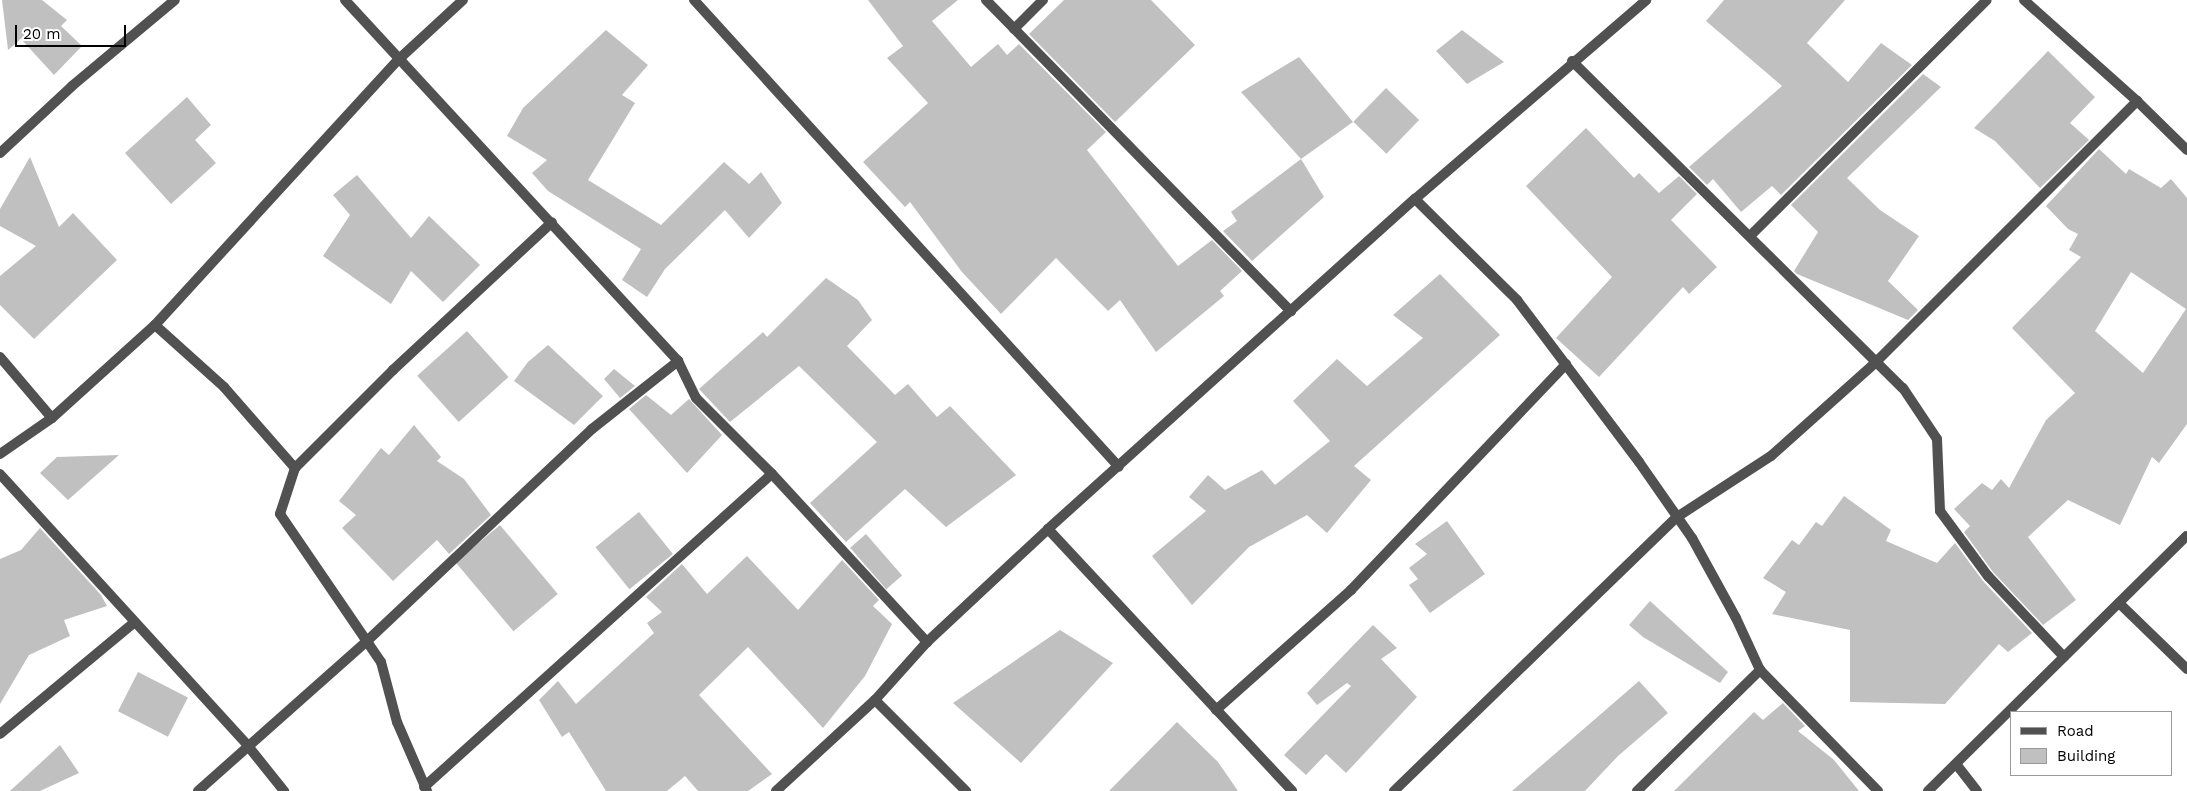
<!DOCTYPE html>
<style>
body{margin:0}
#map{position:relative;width:2187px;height:791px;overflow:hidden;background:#fff;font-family:"Work Sans",sans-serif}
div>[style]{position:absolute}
.building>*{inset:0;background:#c0c0c0;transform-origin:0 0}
.street>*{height:10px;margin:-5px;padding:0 5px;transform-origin:5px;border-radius:5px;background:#515151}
span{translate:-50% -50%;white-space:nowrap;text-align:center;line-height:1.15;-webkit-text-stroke:4px #fff;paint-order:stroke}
.legend{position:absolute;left:2010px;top:711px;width:162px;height:65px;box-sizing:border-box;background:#fff;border:1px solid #999;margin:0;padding:6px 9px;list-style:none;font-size:15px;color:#000}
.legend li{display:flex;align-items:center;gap:10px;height:25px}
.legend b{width:25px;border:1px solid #999}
.scale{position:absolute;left:15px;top:25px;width:111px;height:22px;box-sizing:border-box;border:2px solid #000;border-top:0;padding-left:6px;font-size:15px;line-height:18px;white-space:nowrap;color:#000;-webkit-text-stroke:4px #fff;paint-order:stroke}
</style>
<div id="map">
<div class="building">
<div style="clip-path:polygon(2px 0,42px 0,67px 20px,61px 26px,82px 46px,54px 75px,21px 39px,8px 50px)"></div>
<div style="clip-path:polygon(868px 0,958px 0,932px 21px,971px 67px,998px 44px,1007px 55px,1019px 44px,1106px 132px,1087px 150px,1178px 266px,1212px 240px,1242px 271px,1220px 291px,1224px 296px,1156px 352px,1120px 300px,1108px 311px,1056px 258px,1001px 314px,962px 272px,910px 202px,905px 207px,863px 162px,928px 103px,887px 58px,903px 46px)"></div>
<div style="clip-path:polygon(1064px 0,1151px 0,1195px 45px,1115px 122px,1029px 34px)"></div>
<div style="clip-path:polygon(1724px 0,1845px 0,1807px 43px,1848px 82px,1881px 43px,1912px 65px,1781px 195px,1772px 186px,1741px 212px,1713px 179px,1707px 185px,1689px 167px,1782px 86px,1706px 21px)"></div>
<div style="clip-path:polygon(606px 30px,648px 65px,622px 95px,635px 103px,588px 180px,661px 225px,724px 162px,749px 184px,761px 172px,782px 203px,749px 238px,725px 210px,665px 269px,647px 297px,622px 280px,641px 249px,548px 191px,532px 173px,547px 160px,507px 136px,523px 108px)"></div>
<div style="clip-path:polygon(1462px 30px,1504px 62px,1467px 84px,1436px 51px)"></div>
<div style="clip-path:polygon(2048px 51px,2095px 97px,2070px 123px,2089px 140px,2040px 188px,1995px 141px,1974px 128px)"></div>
<div style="clip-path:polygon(1299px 57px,1353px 122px,1301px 159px,1241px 92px)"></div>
<div style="clip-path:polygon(1923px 74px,1941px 87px,1847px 178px,1880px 210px,1919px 236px,1888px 281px,1918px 310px,1908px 320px,1797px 274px,1794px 271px,1818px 232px,1791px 205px)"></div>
<div style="left:1386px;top:88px;width:46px;height:47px;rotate:44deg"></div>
<div style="clip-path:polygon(187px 97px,211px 125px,195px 140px,216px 163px,171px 204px,125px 153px)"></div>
<div style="clip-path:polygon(1586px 128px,1634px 178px,1639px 173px,1659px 193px,1679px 176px,1697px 194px,1671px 220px,1717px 267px,1689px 294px,1683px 287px,1599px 377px,1556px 338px,1612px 277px,1526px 186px)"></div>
<div style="clip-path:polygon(evenodd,2099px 149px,2126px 174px,2129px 169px,2161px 188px,2171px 179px,2187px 198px,2187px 424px,2159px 463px,2152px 457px,2120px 525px,2068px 500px,2028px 537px,2076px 600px,2043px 625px,1993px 572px,1964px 532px,1970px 526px,1954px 509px,1982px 483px,1992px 490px,2001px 479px,2009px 488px,2046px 420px,2075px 393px,2012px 328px,2081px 257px,2069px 250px,2078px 234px,2068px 229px,2046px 206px,2099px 149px,2131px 272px,2186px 309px,2143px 373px,2095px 331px,2131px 272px)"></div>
<div style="clip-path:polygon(30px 157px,59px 227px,73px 213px,117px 260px,34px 339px,0 305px,0 276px,36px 246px,0 226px,0 209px)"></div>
<div style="clip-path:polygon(1301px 159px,1324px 197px,1252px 261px,1223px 231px,1237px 221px,1231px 212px)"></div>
<div style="clip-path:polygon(357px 175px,411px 238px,429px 216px,480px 265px,443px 302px,411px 271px,391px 304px,323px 256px,350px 215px,333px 195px)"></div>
<div style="clip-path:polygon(1440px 274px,1500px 335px,1354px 466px,1371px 480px,1327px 533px,1307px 515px,1249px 547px,1192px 605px,1152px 556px,1206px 511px,1189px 497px,1208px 475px,1225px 490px,1262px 470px,1275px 485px,1330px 441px,1293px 401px,1337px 359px,1367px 386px,1423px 338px,1393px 315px)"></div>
<div style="clip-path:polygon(826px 278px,858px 300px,872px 320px,847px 346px,895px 395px,908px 384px,937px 417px,950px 406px,1016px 475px,946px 527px,905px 489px,846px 542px,810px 503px,877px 442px,799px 366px,730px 422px,699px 389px,763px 332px,767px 337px)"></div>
<div style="left:467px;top:331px;width:62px;height:67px;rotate:48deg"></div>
<div style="clip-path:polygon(548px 345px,603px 396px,574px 425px,514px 381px,528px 362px)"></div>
<div style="clip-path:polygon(614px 369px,635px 386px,620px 398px,604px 379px)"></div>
<div style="clip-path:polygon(646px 395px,671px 415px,689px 399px,722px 435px,687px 473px,629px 409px)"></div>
<div style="clip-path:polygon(414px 425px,441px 457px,437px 461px,464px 479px,491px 515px,449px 554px,437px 540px,393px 581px,342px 528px,356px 515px,339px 501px,381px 448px,389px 455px)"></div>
<div style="clip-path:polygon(119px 455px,68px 500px,40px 473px,57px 457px)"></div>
<div style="clip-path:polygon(1844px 496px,1891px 530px,1886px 541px,1937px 563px,1955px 543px,1983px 581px,2032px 633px,2008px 652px,1999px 644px,1945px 704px,1850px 702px,1850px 630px,1772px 614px,1786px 592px,1763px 578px,1792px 540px,1799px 545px,1816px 522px,1822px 526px)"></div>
<div style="left:639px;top:512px;width:54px;height:56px;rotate:51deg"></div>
<div style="clip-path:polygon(1447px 521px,1485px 574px,1430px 613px,1409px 585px,1418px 579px,1409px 568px,1427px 554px,1415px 544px)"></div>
<div style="left:500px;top:525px;width:90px;height:58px;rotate:50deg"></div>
<div style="clip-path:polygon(40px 528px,101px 595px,107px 606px,64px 620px,70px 636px,29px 655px,0 704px,0 559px,21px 550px)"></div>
<div style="left:866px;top:534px;width:55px;height:21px;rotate:49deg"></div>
<div style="clip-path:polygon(747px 556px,798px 610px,842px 560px,879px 600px,873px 606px,892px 624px,865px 676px,823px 728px,748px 647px,699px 695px,772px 774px,748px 791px,698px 791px,685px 776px,667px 791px,606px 791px,569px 732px,562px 737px,539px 700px,558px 681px,576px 704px,654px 633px,647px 623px,662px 612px,646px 597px,682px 564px,707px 594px)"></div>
<div style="clip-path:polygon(1650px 601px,1728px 672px,1720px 683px,1643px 637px,1629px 625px)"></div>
<div style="clip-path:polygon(1373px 625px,1397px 648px,1381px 659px,1417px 697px,1346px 773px,1326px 754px,1306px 775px,1284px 755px,1351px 686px,1347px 683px,1317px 705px,1307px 693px)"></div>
<div style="clip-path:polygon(1060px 630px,1113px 663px,1021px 763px,953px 703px)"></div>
<div style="left:138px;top:672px;width:56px;height:44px;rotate:27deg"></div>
<div style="clip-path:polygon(1639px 681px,1668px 713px,1618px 756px,1585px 791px,1512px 791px)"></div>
<div style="clip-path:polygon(1783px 703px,1805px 726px,1798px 731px,1834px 760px,1859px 791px,1674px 791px,1754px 712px,1763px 720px)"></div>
<div style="clip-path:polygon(1177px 722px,1218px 762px,1238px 791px,1109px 791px)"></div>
<div style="clip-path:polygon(60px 745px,79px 773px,40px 791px,10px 791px)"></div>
</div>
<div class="street">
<div style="left:345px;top:0;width:491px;rotate:47.3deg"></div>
<div style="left:678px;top:361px;width:41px;rotate:64.1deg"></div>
<div style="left:696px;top:398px;width:107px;rotate:45deg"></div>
<div style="left:772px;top:474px;width:229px;rotate:47.3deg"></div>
<div style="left:694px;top:0;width:631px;rotate:47.7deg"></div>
<div style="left:986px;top:0;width:436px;rotate:45.6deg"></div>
<div style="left:2024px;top:0;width:152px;rotate:41.8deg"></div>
<div style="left:2137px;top:101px;width:70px;rotate:44.4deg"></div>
<div style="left:1014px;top:29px;width:41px;rotate:-45deg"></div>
<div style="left:1572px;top:61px;width:465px;rotate:44.7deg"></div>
<div style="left:1903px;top:388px;width:61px;rotate:56.3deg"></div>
<div style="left:1937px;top:439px;width:72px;rotate:87.6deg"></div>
<div style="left:1940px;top:511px;width:81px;rotate:53.6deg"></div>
<div style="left:1988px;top:576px;width:111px;rotate:46.8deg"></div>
<div style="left:0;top:153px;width:98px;rotate:-42.9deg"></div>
<div style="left:72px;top:86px;width:134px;rotate:-39.9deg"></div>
<div style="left:1415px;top:199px;width:144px;rotate:44.7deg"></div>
<div style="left:1517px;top:300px;width:203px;rotate:53deg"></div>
<div style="left:1639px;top:462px;width:93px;rotate:55.1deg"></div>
<div style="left:1692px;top:538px;width:91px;rotate:61.2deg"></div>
<div style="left:1736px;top:618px;width:57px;rotate:65.2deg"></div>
<div style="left:1760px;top:670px;width:169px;rotate:45.7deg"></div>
<div style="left:1750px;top:236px;width:334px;rotate:-44.9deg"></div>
<div style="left:155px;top:325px;width:93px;rotate:41.9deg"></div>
<div style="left:224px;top:387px;width:108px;rotate:48.8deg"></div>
<div style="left:295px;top:468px;width:48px;rotate:108.1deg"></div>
<div style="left:280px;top:514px;width:179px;rotate:55.7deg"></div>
<div style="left:381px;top:662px;width:62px;rotate:75.1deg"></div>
<div style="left:397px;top:722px;width:75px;rotate:66.5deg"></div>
<div style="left:0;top:357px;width:80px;rotate:49.6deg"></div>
<div style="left:0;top:454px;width:63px;rotate:-34.7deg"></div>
<div style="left:52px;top:418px;width:139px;rotate:-42.1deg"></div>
<div style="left:155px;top:325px;width:361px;rotate:-47.5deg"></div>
<div style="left:399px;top:59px;width:87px;rotate:-42.7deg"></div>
<div style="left:295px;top:468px;width:139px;rotate:-45deg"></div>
<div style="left:393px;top:370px;width:217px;rotate:-42.9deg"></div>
<div style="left:0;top:474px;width:368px;rotate:47.6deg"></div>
<div style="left:248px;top:746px;width:58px;rotate:51.3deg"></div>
<div style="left:1048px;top:529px;width:358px;rotate:47deg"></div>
<div style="left:2119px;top:603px;width:95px;rotate:44.1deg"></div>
<div style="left:875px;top:700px;width:129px;rotate:45deg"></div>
<div style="left:1216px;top:710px;width:181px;rotate:-41.6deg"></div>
<div style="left:1351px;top:590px;width:312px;rotate:-46.4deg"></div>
<div style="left:0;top:734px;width:175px;rotate:-39.7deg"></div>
<div style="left:1956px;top:764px;width:34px;rotate:52deg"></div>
<div style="left:424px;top:787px;width:468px;rotate:-42deg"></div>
<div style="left:198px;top:791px;width:226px;rotate:-41.6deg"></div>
<div style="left:367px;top:641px;width:309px;rotate:-43.3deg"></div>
<div style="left:592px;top:429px;width:110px;rotate:-38.3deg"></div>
<div style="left:776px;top:791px;width:134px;rotate:-42.6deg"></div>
<div style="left:875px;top:700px;width:78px;rotate:-48.1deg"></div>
<div style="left:927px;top:642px;width:166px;rotate:-43deg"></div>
<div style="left:1048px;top:529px;width:494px;rotate:-42deg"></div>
<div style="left:1415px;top:199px;width:305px;rotate:-40.7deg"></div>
<div style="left:1394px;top:791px;width:394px;rotate:-44.1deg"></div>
<div style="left:1677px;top:517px;width:112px;rotate:-33deg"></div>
<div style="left:1771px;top:456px;width:140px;rotate:-41.8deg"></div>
<div style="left:1875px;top:363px;width:371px;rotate:-45deg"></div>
<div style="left:1637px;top:791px;width:173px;rotate:-44.5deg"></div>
<div style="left:1928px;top:791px;width:363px;rotate:-44.6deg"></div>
</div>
<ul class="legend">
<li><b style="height:6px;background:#515151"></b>Road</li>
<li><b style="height:14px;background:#c0c0c0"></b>Building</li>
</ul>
<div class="scale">20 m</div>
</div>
